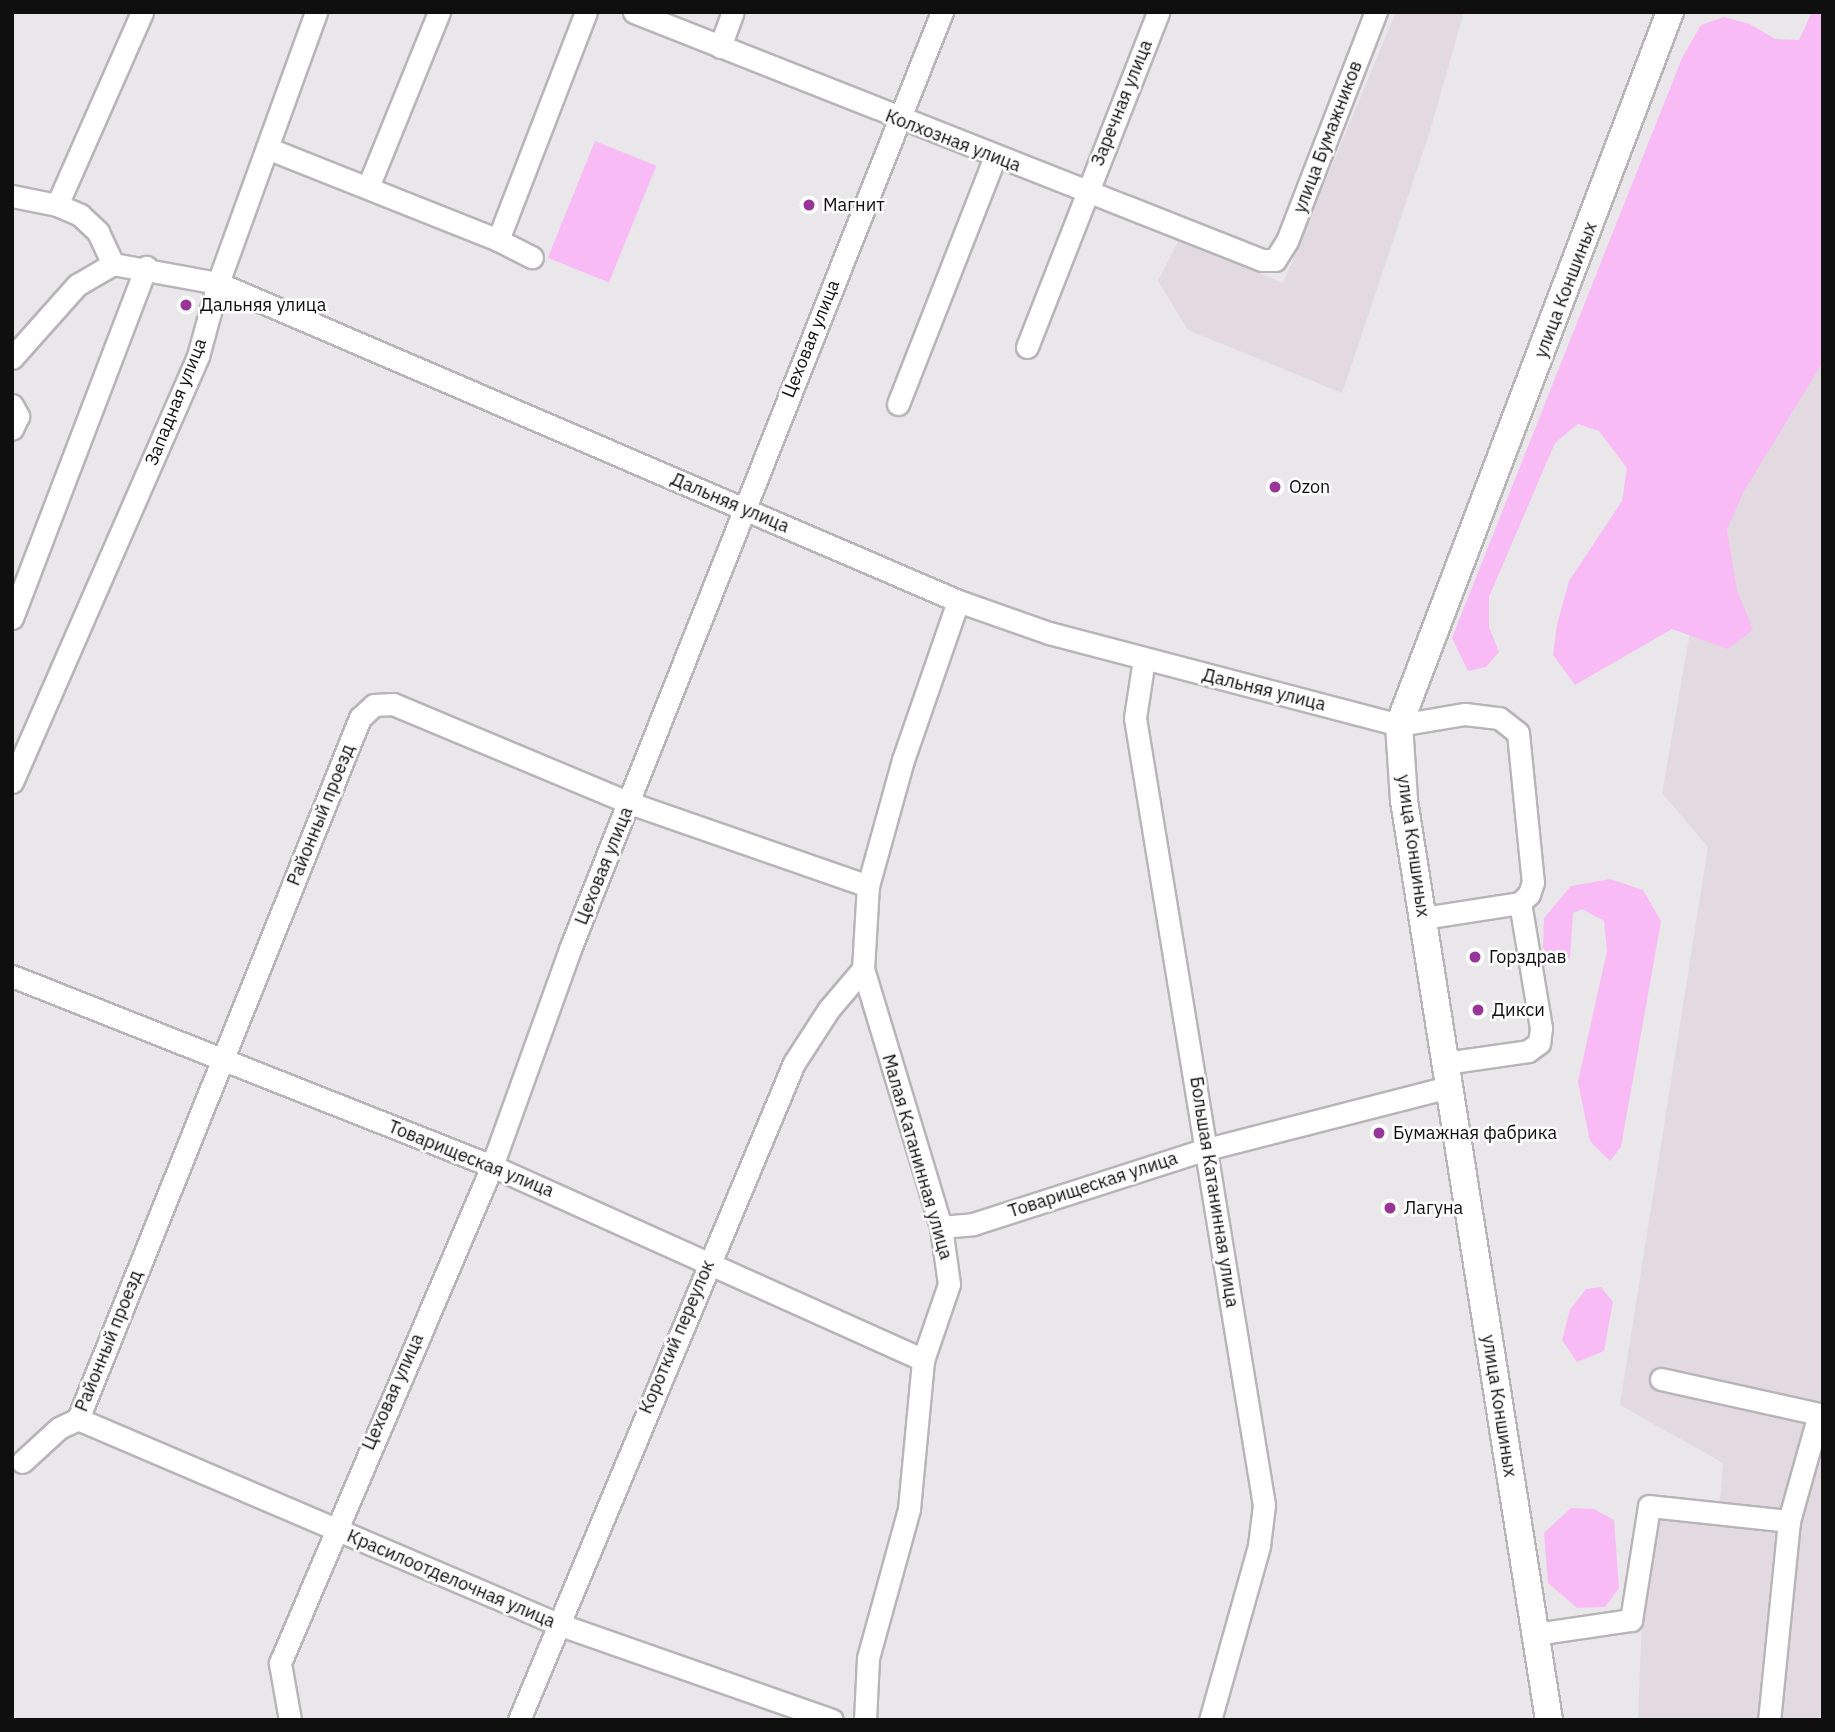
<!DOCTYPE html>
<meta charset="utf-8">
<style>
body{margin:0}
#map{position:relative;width:1835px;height:1732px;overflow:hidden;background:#e9e7e9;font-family:"IBM Plex Sans",sans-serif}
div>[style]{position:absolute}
.built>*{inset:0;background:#e2d9e1}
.green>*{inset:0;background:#f9bbf6;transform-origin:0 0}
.roads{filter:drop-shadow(2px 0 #b7b5b7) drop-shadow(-2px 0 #b7b5b7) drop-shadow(0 2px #b7b5b7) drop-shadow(0 -2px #b7b5b7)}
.minor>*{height:21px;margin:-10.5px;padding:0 10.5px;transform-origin:10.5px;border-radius:10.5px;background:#fff}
.major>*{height:26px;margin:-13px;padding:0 13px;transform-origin:13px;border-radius:13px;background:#fff}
.dots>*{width:19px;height:19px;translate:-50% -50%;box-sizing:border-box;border:4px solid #fff;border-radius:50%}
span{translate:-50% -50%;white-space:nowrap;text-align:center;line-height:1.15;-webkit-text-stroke:5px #fff;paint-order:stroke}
.street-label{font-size:18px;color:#100f10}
.poi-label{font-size:18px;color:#100f10}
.left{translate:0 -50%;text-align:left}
.frame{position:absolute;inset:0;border:14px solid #100f10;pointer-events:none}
</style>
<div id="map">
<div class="built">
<div style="clip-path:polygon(1396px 12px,1464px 12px,1430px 131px,1342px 393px,1188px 330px,1158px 281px,1179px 240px,1283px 283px)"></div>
<div style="clip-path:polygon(1741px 340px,1823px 344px,1823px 1720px,1638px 1720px,1647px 1494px,1720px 1501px,1723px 1463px,1620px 1405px,1708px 847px,1662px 793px)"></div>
</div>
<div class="green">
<div style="clip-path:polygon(1812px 12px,1823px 12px,1823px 362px,1744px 491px,1727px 530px,1737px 590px,1753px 630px,1728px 649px,1672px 629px,1575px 685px,1553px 655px,1557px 625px,1569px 581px,1622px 501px,1627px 468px,1599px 431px,1578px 424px,1555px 443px,1489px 597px,1489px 627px,1499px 652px,1486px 667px,1468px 671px,1452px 638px,1682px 58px,1701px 25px,1724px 17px,1750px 24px,1775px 39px,1799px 40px)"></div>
<div style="left:595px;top:141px;width:66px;height:126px;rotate:22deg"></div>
<div style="clip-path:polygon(1610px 879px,1643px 890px,1661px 921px,1621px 1147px,1610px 1161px,1590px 1141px,1578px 1082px,1607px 951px,1604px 921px,1582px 909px,1573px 913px,1570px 958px,1555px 961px,1543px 948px,1544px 918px,1571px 886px)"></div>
<div style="clip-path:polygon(1601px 1287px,1613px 1302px,1604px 1351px,1577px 1362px,1562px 1340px,1570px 1310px,1586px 1289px)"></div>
<div style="clip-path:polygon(1571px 1508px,1594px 1509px,1614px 1520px,1619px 1588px,1605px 1607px,1577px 1608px,1548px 1583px,1544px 1533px)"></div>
</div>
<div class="roads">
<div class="minor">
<div style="left:634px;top:12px;width:675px;rotate:21.55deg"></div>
<div style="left:1262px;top:260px;width:13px"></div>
<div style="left:1275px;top:260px;width:22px;rotate:-58deg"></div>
<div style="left:1287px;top:241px;width:246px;rotate:-68.8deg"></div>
<div style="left:720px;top:47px;width:37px;rotate:-70deg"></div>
<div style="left:267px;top:148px;width:249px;rotate:21.7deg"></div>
<div style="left:498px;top:240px;width:38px;rotate:27deg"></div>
<div style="left:368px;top:187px;width:189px;rotate:-67.9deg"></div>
<div style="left:12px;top:196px;width:46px;rotate:11.3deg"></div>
<div style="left:57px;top:205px;width:25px;rotate:23deg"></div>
<div style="left:80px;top:215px;width:25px;rotate:43deg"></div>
<div style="left:98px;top:232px;width:35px;rotate:65deg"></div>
<div style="left:57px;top:205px;width:211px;rotate:-66.2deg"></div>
<div style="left:498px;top:240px;width:244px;rotate:-68.9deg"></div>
<div style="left:1027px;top:347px;width:360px;rotate:-68.6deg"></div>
<div style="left:12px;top:358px;width:98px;rotate:-48.3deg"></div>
<div style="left:77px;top:285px;width:42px;rotate:-30.3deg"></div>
<div style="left:113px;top:264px;width:107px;rotate:10.3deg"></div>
<div style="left:218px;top:283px;width:805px;rotate:23.25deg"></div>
<div style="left:958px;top:601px;width:96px;rotate:19.4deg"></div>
<div style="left:1049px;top:633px;width:362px;rotate:14.7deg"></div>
<div style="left:1399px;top:725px;width:67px;rotate:-9.5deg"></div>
<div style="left:1465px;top:714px;width:34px;rotate:7deg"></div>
<div style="left:1499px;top:718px;width:24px;rotate:38deg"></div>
<div style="left:1518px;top:733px;width:150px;rotate:84.3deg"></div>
<div style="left:1533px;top:882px;width:13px;rotate:108deg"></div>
<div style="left:1529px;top:894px;width:13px;rotate:135deg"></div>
<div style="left:1520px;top:903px;width:98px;rotate:171.2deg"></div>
<div style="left:898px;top:404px;width:266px;rotate:-68.6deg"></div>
<div style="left:12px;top:405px;width:13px;rotate:61deg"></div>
<div style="left:18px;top:416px;width:14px;rotate:115deg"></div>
<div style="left:12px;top:618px;width:376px;rotate:-69.1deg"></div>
<div style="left:1144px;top:659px;width:60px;rotate:98.7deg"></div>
<div style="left:1135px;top:718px;width:798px;rotate:80.69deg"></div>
<div style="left:1264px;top:1505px;width:41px;rotate:97deg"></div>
<div style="left:1259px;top:1546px;width:181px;rotate:105.7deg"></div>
<div style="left:12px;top:782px;width:465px;rotate:-66.4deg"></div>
<div style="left:198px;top:356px;width:76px;rotate:-74.7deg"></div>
<div style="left:218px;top:283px;width:288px;rotate:-70.1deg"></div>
<div style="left:12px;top:976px;width:516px;rotate:21.6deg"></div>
<div style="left:492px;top:1166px;width:473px;rotate:24.2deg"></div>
<div style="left:1445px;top:1063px;width:84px;rotate:-8.2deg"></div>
<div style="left:1528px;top:1051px;width:14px;rotate:-36deg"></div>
<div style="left:1539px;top:1043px;width:15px;rotate:-82deg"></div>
<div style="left:1541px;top:1028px;width:127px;rotate:-99.5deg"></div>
<div style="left:941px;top:1227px;width:32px;rotate:-5deg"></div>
<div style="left:973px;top:1224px;width:246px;rotate:-17.8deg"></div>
<div style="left:1207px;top:1149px;width:250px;rotate:-14.4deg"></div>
<div style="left:1661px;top:1379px;width:162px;rotate:12.5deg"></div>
<div style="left:1819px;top:1414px;width:111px;rotate:105.7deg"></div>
<div style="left:1789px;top:1521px;width:200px;rotate:95.7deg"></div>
<div style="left:78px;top:1419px;width:756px;rotate:-68.09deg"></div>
<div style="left:360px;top:718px;width:19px;rotate:-43deg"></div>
<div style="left:374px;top:705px;width:19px;rotate:-3deg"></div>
<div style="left:393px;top:704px;width:257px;rotate:22.7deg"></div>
<div style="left:630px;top:803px;width:252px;rotate:19.2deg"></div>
<div style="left:78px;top:1419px;width:522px;rotate:23.13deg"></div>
<div style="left:558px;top:1624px;width:290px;rotate:19.3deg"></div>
<div style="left:22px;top:1462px;width:50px;rotate:-42.6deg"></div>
<div style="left:59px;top:1428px;width:21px;rotate:-25deg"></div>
<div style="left:1535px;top:1634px;width:97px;rotate:-8.3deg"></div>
<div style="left:1631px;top:1620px;width:115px;rotate:-81deg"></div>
<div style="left:1649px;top:1506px;width:141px;rotate:6.1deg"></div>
<div style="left:290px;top:1720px;width:58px;rotate:-100deg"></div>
<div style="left:280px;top:1663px;width:540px;rotate:-66.9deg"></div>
<div style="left:492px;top:1166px;width:231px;rotate:-70.2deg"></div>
<div style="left:570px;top:949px;width:1008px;rotate:-68.35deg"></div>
<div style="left:519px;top:1720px;width:712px;rotate:-67.29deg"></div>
<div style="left:794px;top:1063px;width:64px;rotate:-57.1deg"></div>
<div style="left:829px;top:1009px;width:52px;rotate:-49.6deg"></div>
<div style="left:865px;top:1720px;width:62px;rotate:-87.2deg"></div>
<div style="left:868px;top:1658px;width:155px;rotate:-74.6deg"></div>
<div style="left:909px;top:1509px;width:150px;rotate:-84.6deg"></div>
<div style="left:923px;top:1360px;width:80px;rotate:-71.1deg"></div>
<div style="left:949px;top:1284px;width:58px;rotate:-98deg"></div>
<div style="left:941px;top:1227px;width:270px;rotate:-106.8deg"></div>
<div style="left:863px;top:969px;width:83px;rotate:-86.6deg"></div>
<div style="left:868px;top:886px;width:131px;rotate:-74.5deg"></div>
<div style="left:903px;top:760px;width:168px;rotate:-70.9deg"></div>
</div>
<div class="major">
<div style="left:1549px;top:1720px;width:931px;rotate:-98.96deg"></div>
<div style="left:1404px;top:800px;width:75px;rotate:-93.8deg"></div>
<div style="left:1399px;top:725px;width:763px;rotate:-69.19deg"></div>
</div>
</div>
<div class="dots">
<div style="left:809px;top:205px;background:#993498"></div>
<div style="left:186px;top:305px;background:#993498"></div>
<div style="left:1275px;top:487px;background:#993498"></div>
<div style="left:1475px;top:957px;background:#993498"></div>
<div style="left:1478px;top:1010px;background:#993498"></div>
<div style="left:1379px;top:1133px;background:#993498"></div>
<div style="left:1390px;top:1208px;background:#993498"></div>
</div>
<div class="street-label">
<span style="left:1122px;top:103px;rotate:-68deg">Заречная улица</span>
<span style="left:1328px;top:137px;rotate:-69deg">улица Бумажников</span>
<span style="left:953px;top:141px;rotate:21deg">Колхозная улица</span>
<span style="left:1566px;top:290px;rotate:-69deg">улица Коншиных</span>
<span style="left:811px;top:339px;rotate:-68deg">Цеховая улица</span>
<span style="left:176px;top:402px;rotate:-68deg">Западная улица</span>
<span style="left:730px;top:503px;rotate:23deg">Дальняя улица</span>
<span style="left:1264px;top:690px;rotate:14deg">Дальняя улица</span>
<span style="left:321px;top:815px;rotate:-68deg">Районный проезд</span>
<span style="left:1413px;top:846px;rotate:82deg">улица Коншиных</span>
<span style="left:604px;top:866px;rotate:-68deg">Цеховая улица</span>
<span style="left:917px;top:1157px;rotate:74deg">Малая Катанинная улица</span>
<span style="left:471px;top:1159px;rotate:22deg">Товарищеская улица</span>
<span style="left:1093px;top:1185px;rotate:-18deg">Товарищеская улица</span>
<span style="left:1214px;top:1192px;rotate:81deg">Большая Катанинная улица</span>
<span style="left:677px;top:1337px;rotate:-67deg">Короткий переулок</span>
<span style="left:109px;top:1341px;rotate:-68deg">Районный проезд</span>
<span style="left:393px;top:1392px;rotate:-66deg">Цеховая улица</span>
<span style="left:1499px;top:1406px;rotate:81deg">улица Коншиных</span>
<span style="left:451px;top:1579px;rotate:23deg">Красилоотделочная улица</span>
</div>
<div class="poi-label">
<span class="left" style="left:823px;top:205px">Магнит</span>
<span class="left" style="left:200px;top:305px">Дальняя улица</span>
<span class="left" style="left:1289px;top:487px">Ozon</span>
<span class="left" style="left:1489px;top:957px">Горздрав</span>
<span class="left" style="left:1492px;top:1010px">Дикси</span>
<span class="left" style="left:1393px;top:1133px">Бумажная фабрика</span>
<span class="left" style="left:1404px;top:1208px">Лагуна</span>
</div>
<div class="frame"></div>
</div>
